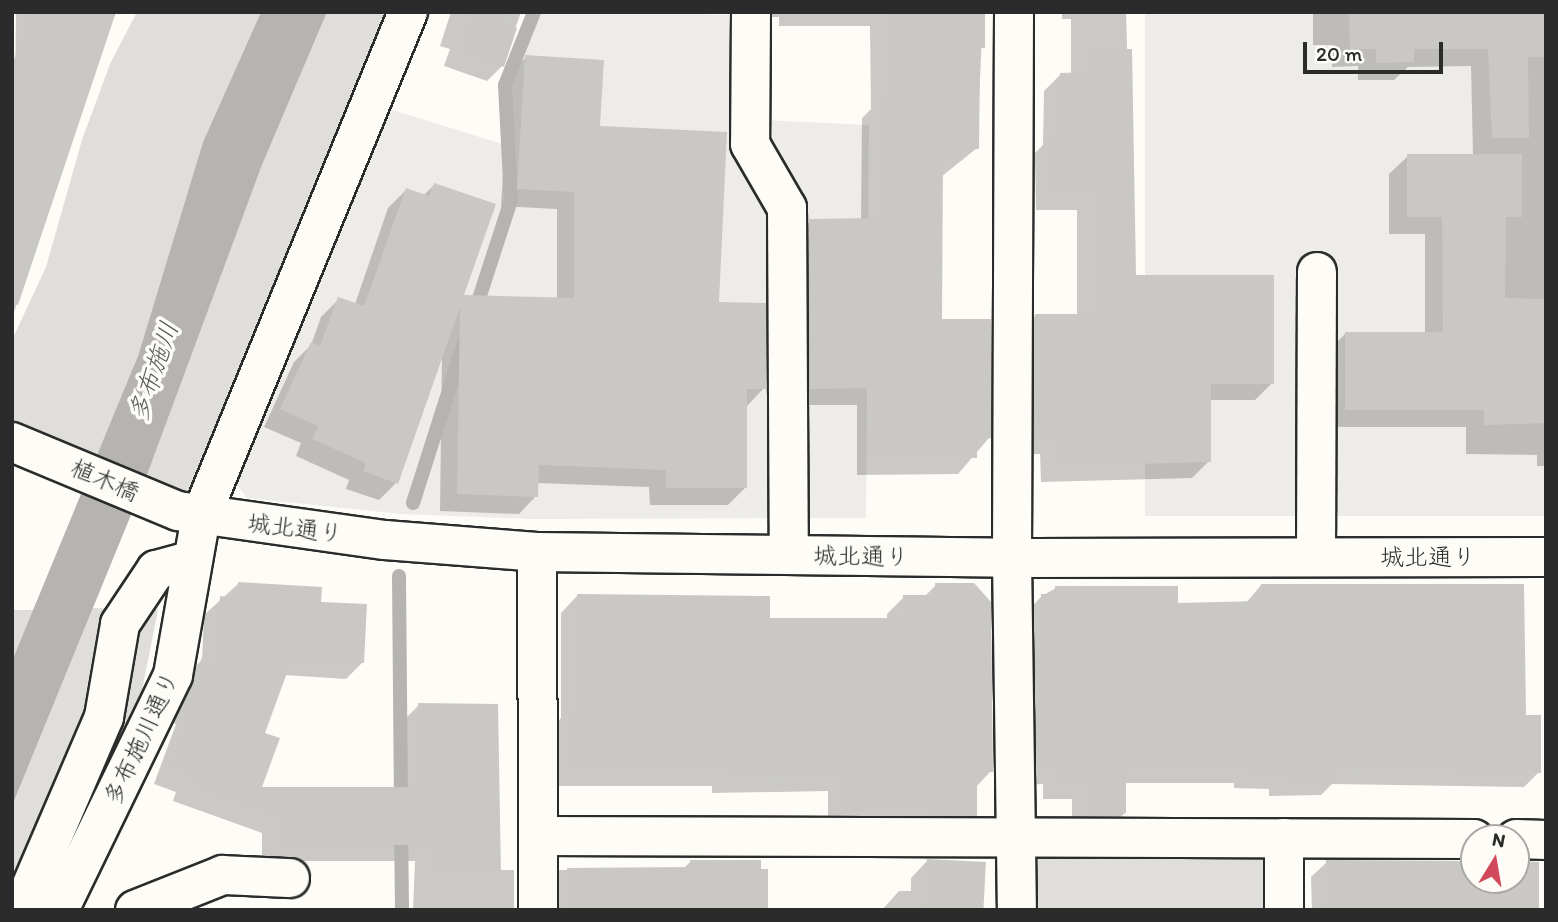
<!DOCTYPE html>
<meta charset="utf-8">
<style>
body{margin:0}
#map{position:relative;width:1558px;height:922px;overflow:hidden;background:#fdfcf7;font-family:Itim,"Klee One",sans-serif}
div>[style]{position:absolute}
.built>*{inset:0;background:#edece8;transform-origin:0 0}
.green>*{inset:0;background:#dfdeda;transform-origin:0 0}
.water>*{inset:0;background:#b5b4b1}
.shadow>*{inset:0;background:#0003}
.stream>*{height:14px;margin:-7px;padding:0 7px;transform-origin:7px;border-radius:7px;background:#b5b4b1}
.building>*{inset:0;background:#c9c8c4;transform-origin:0 0}
.roads{filter:drop-shadow(2px 0 #2b2b2b) drop-shadow(-2px 0 #2b2b2b) drop-shadow(0 2px #2b2b2b) drop-shadow(0 -2px #2b2b2b)}
.pedestrian>*{height:38px;margin:-19px;padding:0 19px;transform-origin:19px;border-radius:19px;background:#fdfcf7}
.minor>*{height:38px;margin:-19px;padding:0 19px;transform-origin:19px;border-radius:19px;background:#fdfcf7}
.tertiary>*{height:38px;margin:-19px;padding:0 19px;transform-origin:19px;border-radius:19px;background:#fdfcf7}
span{translate:-50% -50%;white-space:nowrap;text-align:center;line-height:1.15;-webkit-text-stroke:7px #fdfcf7;paint-order:stroke}
.street-label{font-size:24px;color:#2b2b2b}
.water-label{font-size:26px;color:#5b5b5a;font-style:italic}
.frame{position:absolute;inset:0;border:14px solid #2b2b2b;pointer-events:none}
.north{position:absolute;left:1460px;top:824px;width:70px;height:70px;box-sizing:border-box;background:#fdfcf7;border:2px solid #a9a8a5;border-radius:50%;rotate:11deg;font-size:19px;font-weight:700;line-height:28px;text-align:center;color:#2b2b2b}
.north::after{content:'';display:block;margin:auto;width:24px;height:32px;background:#d1495b;clip-path:polygon(50% 0,100% 100%,50% 72%,0 100%)}
.scale{position:absolute;left:1303px;top:42px;width:140px;height:32px;box-sizing:border-box;border:4px solid #2b2b2b;border-top:0;padding-left:9px;font-size:21px;line-height:24px;white-space:nowrap;color:#2b2b2b;-webkit-text-stroke:5px #fdfcf7;paint-order:stroke}
</style>
<div id="map">
<div class="built">
<div style="clip-path:polygon(541px 12px,739px 15px,738px 119px,869px 125px,866px 518px,532px 519px,402px 514px,247px 498px,234px 481px,383px 107px,512px 147px,509px 83px)"></div>
<div style="left:1145px;top:12px;width:401px;height:504px"></div>
</div>
<div class="green">
<div style="clip-path:polygon(137px 12px,261px 12px,203px 142px,138px 356px,98px 459px,12px 425px,12px 340px,46px 267px,82px 140px,110px 64px)"></div>
<div style="clip-path:polygon(327px 12px,385px 12px,204px 467px,189px 494px,144px 483px,262px 165px)"></div>
<div style="clip-path:polygon(93px 608px,158px 610px,140px 700px,39px 910px,12px 910px,12px 806px)"></div>
<div style="clip-path:polygon(12px 610px,34px 610px,12px 661px)"></div>
<div style="left:1030px;top:850px;width:237px;height:60px"></div>
</div>
<div class="water">
<div style="clip-path:polygon(261px 12px,327px 12px,262px 165px,144px 483px,12px 806px,12px 661px,138px 356px,203px 142px)"></div>
</div>
<div class="shadow">
<div style="clip-path:polygon(16px 12px,116px 12px,60px 165px,64px 166px,12px 318px)"></div>
<div style="clip-path:polygon(451px 12px,521px 12px,502px 66px,487px 81px,444px 66px,450px 49px,440px 46px)"></div>
<div style="clip-path:polygon(753px 12px,983px 12px,977px 148px,941px 177px,941px 321px,989px 438px,958px 474px,857px 475px,857px 405px,794px 405px,793px 238px,810px 221px,861px 220px,862px 118px,871px 109px,870px 26px,779px 26px,779px 17px,753px 17px)"></div>
<div style="clip-path:polygon(1062px 12px,1126px 12px,1134px 277px,1272px 383px,1255px 400px,1209px 400px,1209px 461px,1192px 478px,1041px 482px,1040px 454px,1018px 455px,1019px 333px,1035px 316px,1077px 316px,1077px 210px,1036px 210px,1035px 153px,1043px 145px,1044px 91px,1061px 74px,1071px 74px,1071px 19px,1062px 19px)"></div>
<div style="clip-path:polygon(1313px 12px,1546px 12px,1546px 466px,1537px 466px,1537px 455px,1466px 454px,1466px 427px,1327px 427px,1327px 352px,1345px 334px,1425px 334px,1425px 234px,1389px 234px,1389px 174px,1408px 156px,1473px 156px,1471px 66px,1408px 67px,1394px 80px,1358px 80px,1358px 66px,1332px 67px,1332px 45px,1313px 45px)"></div>
<div style="clip-path:polygon(526px 57px,598px 128px,718px 303px,764px 388px,747px 406px,746px 487px,728px 505px,650px 505px,649px 487px,537px 483px,536px 496px,519px 514px,440px 511px,442px 353px,396px 483px,379px 500px,346px 489px,349px 480px,296px 456px,301px 443px,264px 427px,294px 362px,311px 345px,321px 317px,339px 299px,355px 304px,388px 208px,406px 190px,423px 196px,434px 185px,461px 297px,557px 299px,557px 209px,501px 206px,509px 75px)"></div>
<div style="clip-path:polygon(238px 584px,319px 603px,363px 662px,346px 679px,284px 675px,262px 734px,259px 788px,402px 789px,402px 722px,419px 705px,499px 870px,514px 870px,514px 910px,413px 910px,415px 861px,262px 861px,262px 833px,173px 801px,176px 792px,154px 784px,176px 724px,169px 722px,186px 676px,202px 660px,204px 615px)"></div>
<div style="clip-path:polygon(936px 585px,991px 771px,976px 787px,976px 815px,959px 831px,828px 826px,828px 791px,712px 793px,712px 786px,554px 786px,554px 725px,561px 718px,561px 613px,577px 596px,768px 620px,887px 620px,887px 614px,904px 597px,924px 597px)"></div>
<div style="clip-path:polygon(1261px 585px,1524px 716px,1539px 772px,1524px 787px,1332px 784px,1321px 795px,1269px 796px,1269px 789px,1234px 788px,1234px 783px,1124px 783px,1125px 813px,1109px 828px,1072px 827px,1072px 799px,1043px 799px,1043px 784px,1022px 785px,1027px 611px,1042px 596px,1056px 588px,1176px 605px,1246px 603px)"></div>
<div style="clip-path:polygon(691px 861px,766px 910px,543px 910px,544px 887px,560px 870px,683px 869px)"></div>
<div style="clip-path:polygon(927px 861px,985px 910px,882px 910px,899px 891px,911px 891px,911px 878px)"></div>
<div style="clip-path:polygon(1327px 862px,1474px 863px,1474px 880px,1516px 880px,1516px 863px,1538px 910px,1312px 910px,1311px 877px)"></div>
</div>
<div class="stream">
<div style="left:474px;top:314px;width:120px;rotate:-72deg"></div>
<div style="left:511px;top:200px;width:115px;rotate:-93deg"></div>
<div style="left:505px;top:85px;width:79px;rotate:-68.3deg"></div>
<div style="left:413px;top:503px;width:168px;rotate:-72.3deg"></div>
<div style="left:399px;top:576px;width:230px;rotate:89.5deg"></div>
<div style="left:401px;top:826px;width:84px;rotate:89.3deg"></div>
</div>
<div class="building">
<div style="clip-path:polygon(31px 12px,116px 12px,18px 305px,12px 304px,12px 65px)"></div>
<div style="clip-path:polygon(471px 12px,510px 12px,506px 24px,517px 28px,504px 67px,458px 51px)"></div>
<div style="clip-path:polygon(887px 12px,985px 12px,985px 48px,980px 48px,979px 149px,957px 149px,957px 163px,943px 163px,942px 319px,991px 319px,991px 438px,977px 439px,977px 458px,874px 459px,873px 388px,810px 389px,809px 219px,878px 218px,879px 99px,887px 99px)"></div>
<div style="clip-path:polygon(1349px 12px,1546px 12px,1546px 57px,1528px 57px,1529px 138px,1492px 138px,1488px 49px,1414px 49px,1414px 62px,1376px 63px,1376px 49px,1350px 49px)"></div>
<div style="clip-path:polygon(1087px 49px,1132px 49px,1136px 275px,1274px 275px,1274px 384px,1211px 384px,1211px 462px,1057px 466px,1057px 438px,1034px 438px,1035px 314px,1094px 314px,1093px 193px,1052px 193px,1052px 134px,1059px 134px,1060px 73px,1087px 72px)"></div>
<div style="clip-path:polygon(525px 55px,604px 60px,600px 126px,727px 132px,719px 302px,766px 303px,766px 389px,747px 389px,747px 488px,666px 488px,666px 470px,539px 465px,538px 497px,457px 494px,460px 307px,398px 484px,363px 471px,366px 463px,312px 439px,318px 426px,280px 409px,311px 342px,320px 346px,338px 297px,364px 306px,406px 188px,429px 196px,434px 183px,496px 204px,464px 295px,574px 298px,574px 192px,517px 189px)"></div>
<div style="clip-path:polygon(1407px 154px,1522px 154px,1522px 217px,1506px 217px,1505px 298px,1546px 299px,1546px 423px,1484px 425px,1484px 410px,1345px 410px,1345px 332px,1443px 332px,1442px 217px,1407px 217px)"></div>
<div style="clip-path:polygon(238px 582px,322px 587px,321px 602px,367px 604px,364px 663px,292px 659px,265px 733px,280px 738px,262px 787px,418px 787px,418px 703px,498px 704px,501px 875px,431px 875px,431px 845px,278px 845px,278px 817px,188px 784px,191px 775px,169px 767px,191px 707px,184px 705px,202px 657px,217px 663px,220px 596px,237px 598px)"></div>
<div style="clip-path:polygon(935px 583px,974px 583px,991px 602px,993px 772px,977px 772px,977px 816px,927px 815px,927px 810px,844px 811px,844px 775px,728px 777px,728px 771px,570px 771px,570px 707px,577px 707px,577px 594px,770px 596px,770px 618px,903px 618px,903px 595px,935px 595px)"></div>
<div style="clip-path:polygon(1261px 584px,1524px 584px,1526px 715px,1541px 715px,1541px 773px,1338px 769px,1338px 781px,1283px 781px,1283px 774px,1248px 774px,1248px 768px,1126px 769px,1126px 813px,1086px 813px,1086px 784px,1057px 784px,1057px 770px,1037px 770px,1035px 652px,1040px 658px,1041px 594px,1055px 594px,1055px 586px,1178px 586px,1178px 603px,1260px 601px)"></div>
<div style="left:927px;top:859px;width:59px;height:51px;rotate:3deg"></div>
<div style="clip-path:polygon(690px 860px,761px 860px,761px 869px,768px 869px,768px 910px,568px 910px,567px 868px,690px 867px)"></div>
<div style="clip-path:polygon(1326px 860px,1474px 861px,1474px 880px,1516px 880px,1516px 861px,1539px 862px,1539px 910px,1326px 910px)"></div>
</div>
<div class="roads">
<div class="pedestrian">
<div style="left:21px;top:910px;width:210px;rotate:-66.7deg"></div>
<div style="left:104px;top:717px;width:94px;rotate:-80.2deg"></div>
<div style="left:120px;top:624px;width:65px;rotate:-56.3deg"></div>
<div style="left:156px;top:570px;width:38px;rotate:-15deg"></div>
</div>
<div class="minor">
<div style="left:751px;top:12px;width:132px;rotate:90.4deg"></div>
<div style="left:750px;top:144px;width:74px;rotate:60deg"></div>
<div style="left:787px;top:208px;width:347px;rotate:89.7deg"></div>
<div style="left:1014px;top:12px;width:546px;rotate:90.21deg"></div>
<div style="left:1012px;top:558px;width:352px;rotate:89.2deg"></div>
<div style="left:537px;top:552px;width:358px;rotate:89.8deg"></div>
<div style="left:1316px;top:557px;width:285px;rotate:-89.8deg"></div>
<div style="left:538px;top:836px;width:936px;rotate:0.18deg"></div>
<div style="left:1284px;top:838px;width:72px;rotate:90deg"></div>
<div style="left:1516px;top:839px;width:30px;rotate:2deg"></div>
<div style="left:59px;top:910px;width:261px;rotate:-64.1deg"></div>
<div style="left:173px;top:675px;width:161px;rotate:-80deg"></div>
<div style="left:201px;top:516px;width:545px;rotate:-67.67deg"></div>
<div style="left:135px;top:910px;width:95px;rotate:-21.7deg"></div>
<div style="left:223px;top:875px;width:67px;rotate:2.6deg"></div>
</div>
<div class="tertiary">
<div style="left:12px;top:442px;width:180px;rotate:22.6deg"></div>
<div style="left:178px;top:511px;width:209px;rotate:8deg"></div>
<div style="left:385px;top:540px;width:152px;rotate:4.5deg"></div>
<div style="left:537px;top:552px;width:475px;rotate:0.7deg"></div>
<div style="left:1012px;top:558px;width:534px;rotate:-0.11deg"></div>
</div>
</div>
<div class="street-label">
<span style="left:105px;top:480px;rotate:23deg">植木橋</span>
<span style="left:295px;top:528px;rotate:7deg">城北通り</span>
<span style="left:861px;top:556px;rotate:1deg">城北通り</span>
<span style="left:1428px;top:557px">城北通り</span>
<span style="left:141px;top:738px;rotate:-65deg">多布施川通り</span>
</div>
<div class="water-label">
<span style="left:154px;top:372px;rotate:-71deg">多布施川</span>
</div>
<div class="frame"></div>
<div class="north">N</div>
<div class="scale">20 m</div>
</div>
